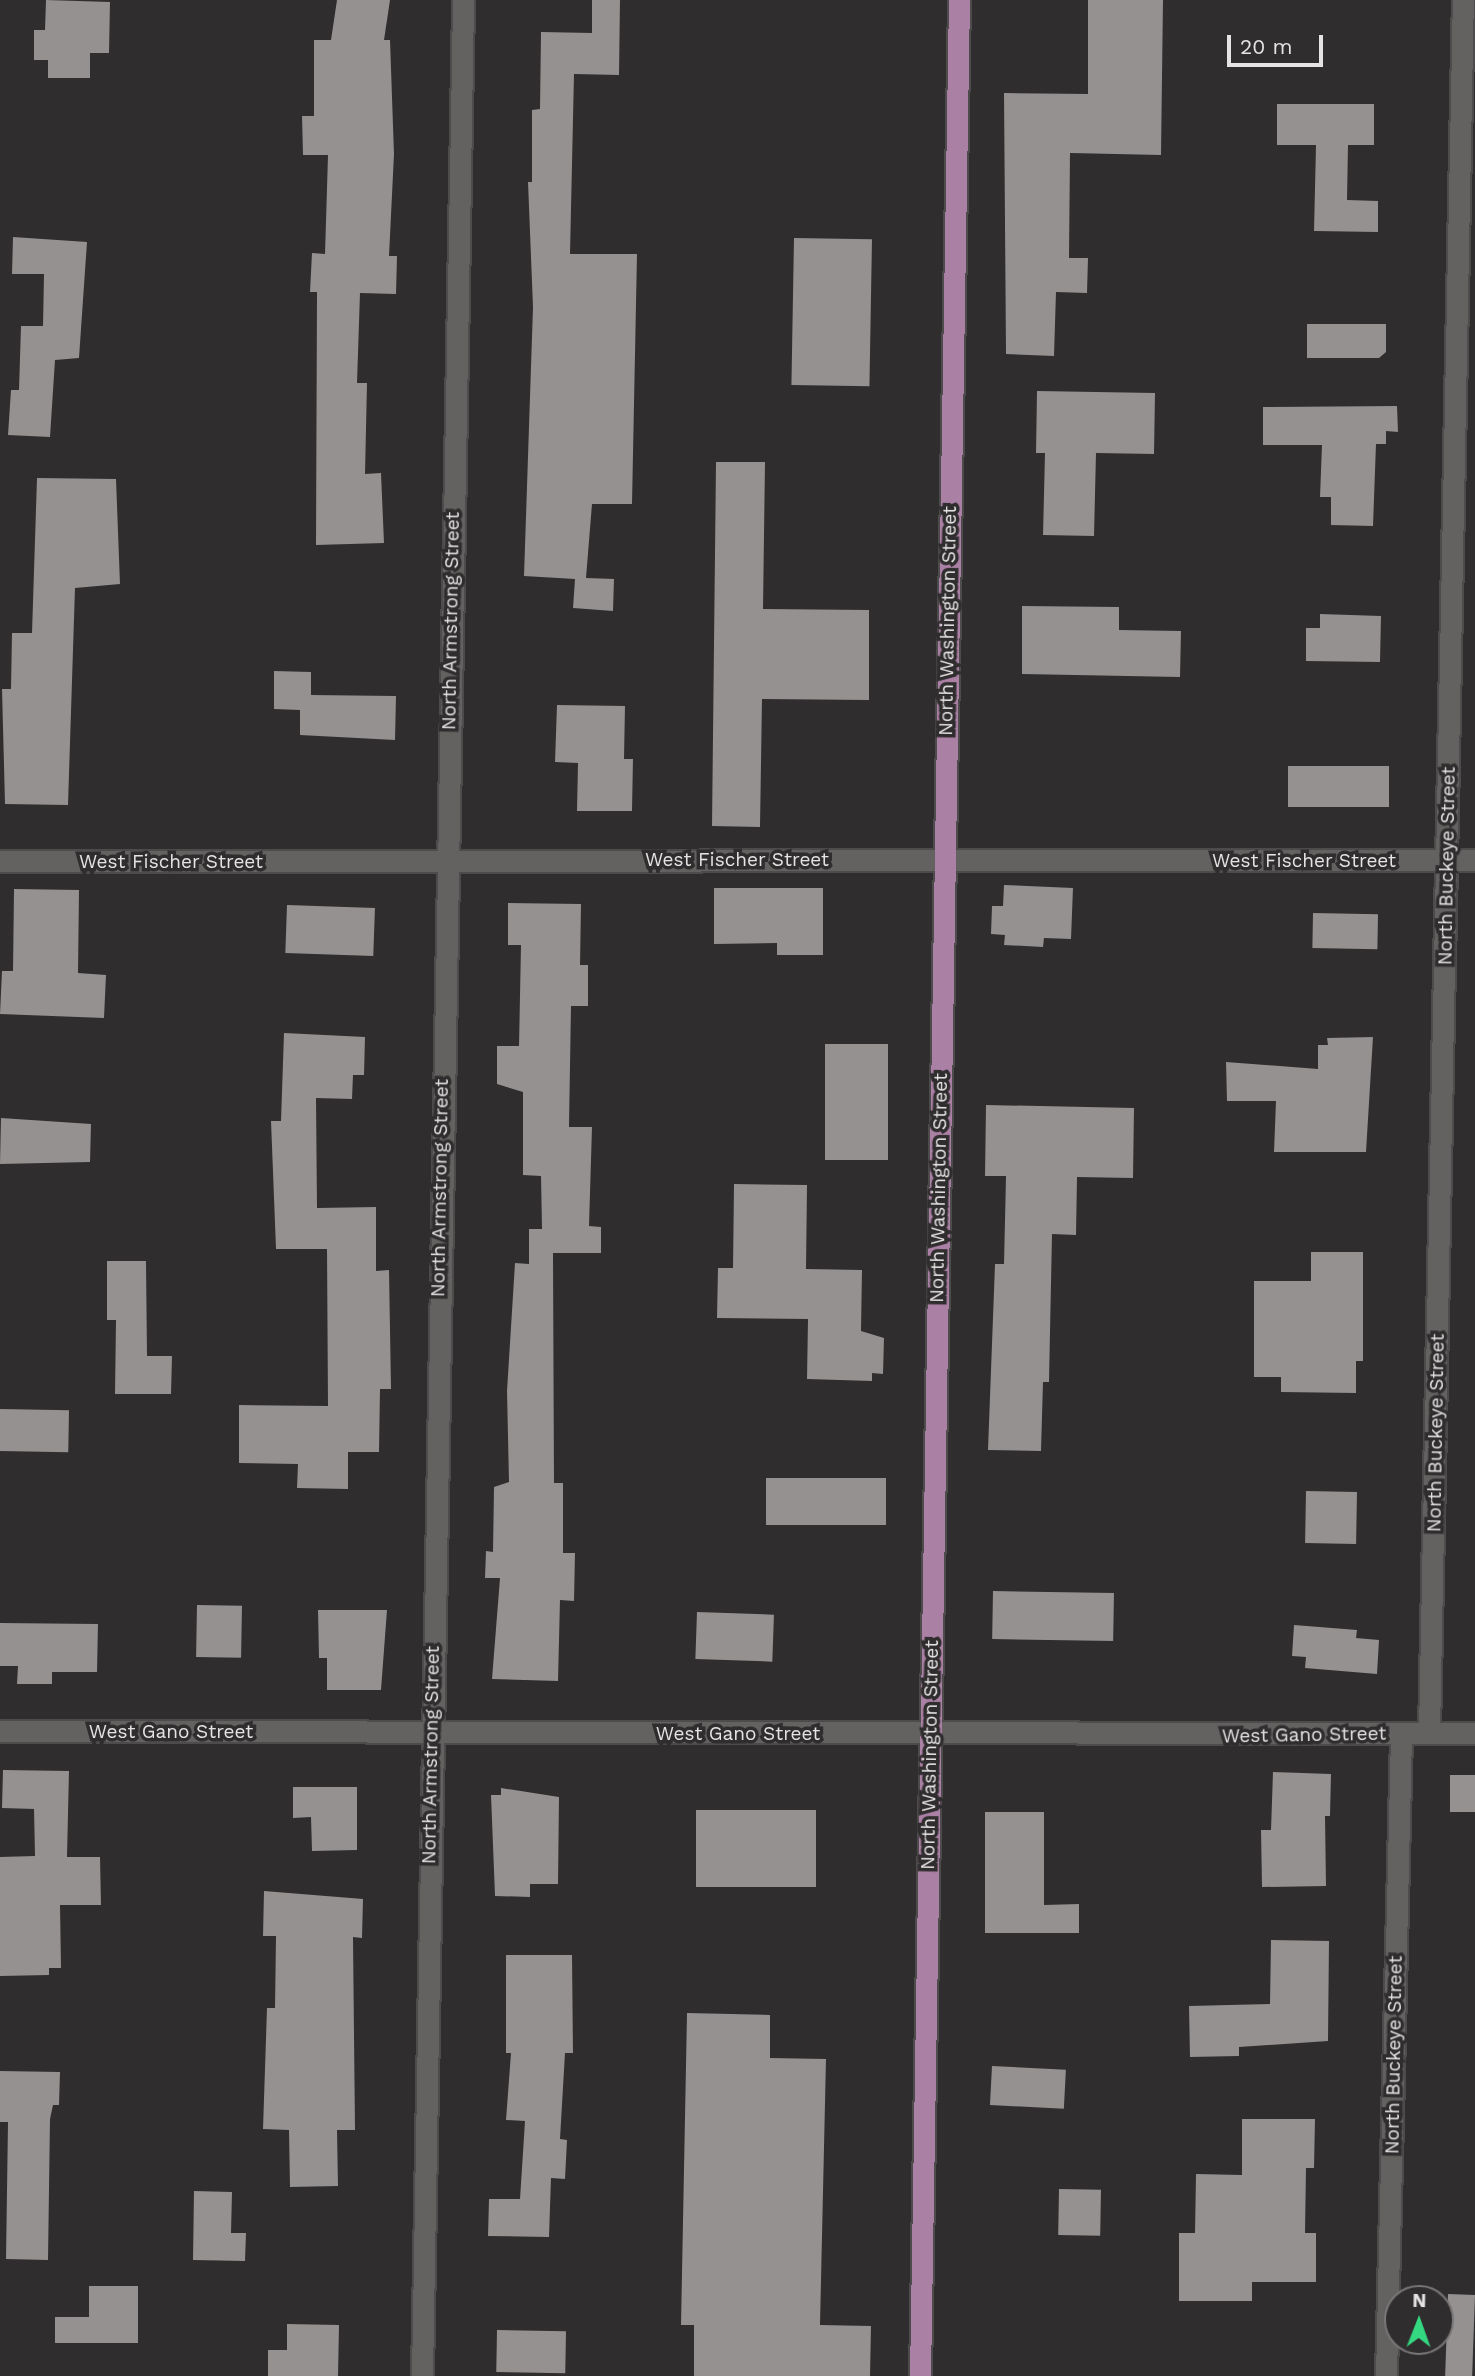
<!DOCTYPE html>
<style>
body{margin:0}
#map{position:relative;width:1475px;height:2376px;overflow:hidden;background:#302d2e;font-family:"Work Sans",sans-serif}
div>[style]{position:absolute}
.building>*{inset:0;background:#949190;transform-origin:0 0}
.roads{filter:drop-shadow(2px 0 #4d4b4c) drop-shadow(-2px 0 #4d4b4c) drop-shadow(0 2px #4d4b4c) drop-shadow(0 -2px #4d4b4c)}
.minor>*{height:21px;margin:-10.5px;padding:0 10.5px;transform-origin:10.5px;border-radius:10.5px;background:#646161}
.major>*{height:21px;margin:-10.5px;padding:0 10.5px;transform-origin:10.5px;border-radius:10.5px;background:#ab80a5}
span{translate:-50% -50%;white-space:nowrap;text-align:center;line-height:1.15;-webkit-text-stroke:7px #302d2e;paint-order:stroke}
.street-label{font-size:19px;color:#e5e3e4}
.north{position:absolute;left:1384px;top:2285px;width:70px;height:70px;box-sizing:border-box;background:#302d2e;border:2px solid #787677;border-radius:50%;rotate:1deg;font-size:19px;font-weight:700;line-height:28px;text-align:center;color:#e5e3e4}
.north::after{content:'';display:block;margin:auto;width:24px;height:32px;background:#33d881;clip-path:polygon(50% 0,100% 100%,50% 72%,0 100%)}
.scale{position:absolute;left:1227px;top:35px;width:96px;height:32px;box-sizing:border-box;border:4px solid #e5e3e4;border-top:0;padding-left:9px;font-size:21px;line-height:24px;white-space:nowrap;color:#e5e3e4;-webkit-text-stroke:5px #302d2e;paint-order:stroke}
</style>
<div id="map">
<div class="building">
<div style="clip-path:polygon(46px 0,110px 2px,109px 53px,90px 53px,90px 78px,48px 78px,48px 60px,34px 60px,34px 30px,45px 30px)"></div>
<div style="clip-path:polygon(337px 0,390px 0,384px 40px,390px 40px,394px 154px,389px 256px,397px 256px,396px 294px,360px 293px,357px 383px,367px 383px,365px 474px,381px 473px,384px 543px,316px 545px,317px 292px,310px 292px,312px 253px,325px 254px,328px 155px,303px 155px,302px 116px,314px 116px,314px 40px,331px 40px)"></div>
<div style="clip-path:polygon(592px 0,620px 0,619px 75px,574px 74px,570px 254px,637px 254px,632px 504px,592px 504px,586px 578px,614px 579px,613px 611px,573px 608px,575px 579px,524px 576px,533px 307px,528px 182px,532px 182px,532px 110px,540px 109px,541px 32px,592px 33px)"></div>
<div style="clip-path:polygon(1088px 0,1163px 0,1161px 155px,1070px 153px,1069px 258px,1088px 258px,1087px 293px,1056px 292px,1054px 356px,1006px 354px,1004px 93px,1088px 94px)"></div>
<div style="clip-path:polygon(1277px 104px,1374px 104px,1374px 145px,1348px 145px,1347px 200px,1378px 201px,1378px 232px,1314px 231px,1316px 145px,1277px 145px)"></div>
<div style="clip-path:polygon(13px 237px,87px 242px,79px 358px,55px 360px,50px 437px,8px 435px,11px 390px,19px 390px,21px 326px,43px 326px,44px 274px,12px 274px)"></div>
<div style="left:794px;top:238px;width:78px;height:147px;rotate:1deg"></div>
<div style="clip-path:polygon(1307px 324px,1386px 324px,1386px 352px,1379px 358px,1307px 358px)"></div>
<div style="clip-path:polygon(1037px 391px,1155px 393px,1154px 454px,1096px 453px,1094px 536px,1043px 535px,1045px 453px,1036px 453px)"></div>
<div style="clip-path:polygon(1397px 406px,1398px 432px,1386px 431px,1386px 444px,1376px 444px,1373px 526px,1331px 525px,1331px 497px,1320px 497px,1322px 445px,1263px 445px,1263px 407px)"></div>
<div style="clip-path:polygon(716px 462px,765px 462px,763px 609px,869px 610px,869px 700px,762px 699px,760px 827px,712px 826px)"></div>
<div style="clip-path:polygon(37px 478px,116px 479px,120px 584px,75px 588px,68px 805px,5px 804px,2px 689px,11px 689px,12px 633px,32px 633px)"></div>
<div style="clip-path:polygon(1022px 606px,1119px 607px,1119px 630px,1181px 631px,1180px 677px,1022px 674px)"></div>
<div style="clip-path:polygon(1320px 614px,1381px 616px,1380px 662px,1306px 661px,1306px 628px,1320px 628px)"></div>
<div style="clip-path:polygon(274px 671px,311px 672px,311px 695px,396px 696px,395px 740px,300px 735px,300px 710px,274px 709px)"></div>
<div style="clip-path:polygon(557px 705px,625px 706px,624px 759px,633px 759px,632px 811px,577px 811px,578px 763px,555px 762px)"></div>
<div style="left:1288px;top:766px;width:101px;height:41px"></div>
<div style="clip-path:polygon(1004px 885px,1073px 888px,1071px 939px,1044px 938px,1043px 947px,1004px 945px,1005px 935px,991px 934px,992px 906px,1003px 906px)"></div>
<div style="clip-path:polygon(714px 888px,823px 888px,823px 955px,777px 955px,777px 943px,714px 944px)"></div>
<div style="clip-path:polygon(14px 889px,79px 890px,78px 973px,106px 975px,104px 1018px,0 1014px,2px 971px,13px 971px)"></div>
<div style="clip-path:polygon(508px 903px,581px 904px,580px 965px,588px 965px,588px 1006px,571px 1006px,569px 1127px,592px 1127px,589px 1226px,601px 1227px,601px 1253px,553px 1253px,554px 1483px,563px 1483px,563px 1553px,575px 1553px,574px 1601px,560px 1600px,558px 1681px,492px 1679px,500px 1578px,485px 1578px,486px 1551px,493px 1552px,494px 1487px,509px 1482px,507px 1391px,515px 1263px,529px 1264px,529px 1229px,542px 1229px,541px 1176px,523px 1175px,523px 1092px,497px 1084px,497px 1046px,519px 1046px,521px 945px,508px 945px)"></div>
<div style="left:287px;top:905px;width:88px;height:48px;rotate:2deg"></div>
<div style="left:1313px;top:913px;width:65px;height:35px;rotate:1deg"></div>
<div style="clip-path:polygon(284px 1033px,365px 1037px,364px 1075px,353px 1075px,352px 1099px,316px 1098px,317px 1208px,376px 1207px,376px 1271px,389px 1270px,391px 1389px,380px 1389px,379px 1452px,348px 1452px,348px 1489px,297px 1488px,298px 1464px,239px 1463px,239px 1405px,328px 1406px,327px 1249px,276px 1249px,271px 1121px,281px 1121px)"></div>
<div style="clip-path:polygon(1373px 1037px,1366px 1152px,1274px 1152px,1276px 1101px,1227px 1101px,1226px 1062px,1318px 1069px,1318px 1045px,1328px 1045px,1327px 1038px)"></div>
<div style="left:825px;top:1044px;width:63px;height:116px"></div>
<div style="clip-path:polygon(986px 1105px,1134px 1108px,1133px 1178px,1077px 1177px,1076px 1235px,1052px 1234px,1049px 1382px,1043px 1382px,1041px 1451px,988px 1450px,995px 1264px,1004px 1264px,1006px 1176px,985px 1176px)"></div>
<div style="clip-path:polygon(1px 1118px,91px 1124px,90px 1162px,0 1164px)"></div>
<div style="clip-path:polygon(734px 1184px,807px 1185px,806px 1269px,862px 1270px,861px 1331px,884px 1338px,883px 1374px,872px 1373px,872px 1381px,807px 1379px,808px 1319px,717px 1318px,718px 1268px,733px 1268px)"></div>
<div style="clip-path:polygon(1311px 1252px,1363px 1252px,1363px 1361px,1356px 1361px,1356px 1393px,1281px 1392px,1281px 1377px,1254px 1377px,1254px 1281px,1311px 1281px)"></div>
<div style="clip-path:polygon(107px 1261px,146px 1261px,147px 1356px,172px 1356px,171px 1394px,115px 1394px,116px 1320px,107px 1320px)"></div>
<div style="left:0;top:1409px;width:69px;height:42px;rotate:1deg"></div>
<div style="left:766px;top:1478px;width:120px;height:47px"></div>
<div style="left:1306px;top:1491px;width:51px;height:52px;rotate:1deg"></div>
<div style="left:993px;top:1591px;width:121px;height:48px;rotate:1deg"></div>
<div style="left:197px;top:1605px;width:45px;height:52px;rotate:1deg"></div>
<div style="clip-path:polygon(318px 1610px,387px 1610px,381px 1690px,327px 1690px,327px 1658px,319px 1658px)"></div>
<div style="left:697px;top:1612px;width:77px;height:47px;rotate:2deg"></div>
<div style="clip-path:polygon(0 1623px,98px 1624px,97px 1672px,52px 1672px,52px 1684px,17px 1684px,18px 1666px,0 1666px)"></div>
<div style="clip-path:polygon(1294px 1625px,1357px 1630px,1356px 1638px,1379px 1640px,1377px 1674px,1305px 1668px,1306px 1657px,1292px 1656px)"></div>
<div style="clip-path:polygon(3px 1770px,69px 1771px,67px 1857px,100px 1857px,101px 1905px,60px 1905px,61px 1968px,49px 1968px,49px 1975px,0 1976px,0 1857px,35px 1856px,34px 1809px,2px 1808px)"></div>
<div style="clip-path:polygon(1273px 1772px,1331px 1774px,1330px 1816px,1325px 1816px,1326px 1886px,1262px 1887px,1261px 1830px,1271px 1830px)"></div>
<div style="left:1450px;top:1775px;width:25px;height:37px"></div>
<div style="clip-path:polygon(293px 1787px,357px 1787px,357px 1850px,312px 1851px,311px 1817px,293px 1818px)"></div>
<div style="clip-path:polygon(501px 1788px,559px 1797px,558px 1884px,530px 1884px,530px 1897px,495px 1896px,491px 1795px,501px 1795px)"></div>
<div style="left:696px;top:1810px;width:120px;height:77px"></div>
<div style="clip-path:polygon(985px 1812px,1044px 1812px,1044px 1905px,1079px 1904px,1079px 1933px,985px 1933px)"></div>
<div style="clip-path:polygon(264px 1891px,363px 1899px,362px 1938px,353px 1937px,355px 2130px,337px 2130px,338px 2186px,290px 2187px,289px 2130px,263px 2129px,267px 2008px,275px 2008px,276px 1936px,263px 1936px)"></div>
<div style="clip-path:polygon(1271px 1940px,1329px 1941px,1328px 2041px,1239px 2047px,1239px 2056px,1190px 2057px,1189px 2006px,1270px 2004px)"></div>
<div style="clip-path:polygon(506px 1955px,572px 1955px,573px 2053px,565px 2053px,560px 2139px,567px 2140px,565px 2179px,551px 2178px,549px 2237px,488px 2236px,489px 2199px,520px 2199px,525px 2121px,506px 2120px,511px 2053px,506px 2053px)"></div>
<div style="clip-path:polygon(687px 2013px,770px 2015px,770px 2058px,826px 2059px,820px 2325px,871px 2326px,870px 2376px,694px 2376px,694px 2325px,681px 2325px)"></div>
<div style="left:992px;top:2066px;width:74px;height:39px;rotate:3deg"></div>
<div style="clip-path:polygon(0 2071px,60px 2072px,59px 2105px,53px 2105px,50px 2119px,48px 2260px,6px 2259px,8px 2122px,0 2122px)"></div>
<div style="clip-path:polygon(1242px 2119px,1315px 2119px,1314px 2168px,1306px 2168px,1305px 2233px,1316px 2233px,1316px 2282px,1252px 2282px,1252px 2301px,1179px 2301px,1179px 2233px,1195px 2233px,1196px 2174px,1242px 2175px)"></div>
<div style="left:1059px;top:2189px;width:42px;height:46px;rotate:1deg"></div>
<div style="clip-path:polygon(194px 2191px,232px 2192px,231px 2233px,246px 2233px,245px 2261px,193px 2260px)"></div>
<div style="clip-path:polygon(89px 2286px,138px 2286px,138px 2343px,55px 2343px,55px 2317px,89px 2317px)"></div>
<div style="left:1448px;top:2294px;width:27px;height:82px;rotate:2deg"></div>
<div style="clip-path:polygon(287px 2324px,339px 2325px,338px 2376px,268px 2376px,268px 2350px,287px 2350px)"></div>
<div style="left:497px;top:2330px;width:69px;height:42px;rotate:1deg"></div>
</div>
<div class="roads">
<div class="minor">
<div style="left:0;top:861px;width:1475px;rotate:-0.04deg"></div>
<div style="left:0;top:1731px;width:1475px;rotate:0.08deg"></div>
<div style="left:1429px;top:1733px;width:1733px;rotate:-88.88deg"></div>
<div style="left:422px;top:2376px;width:2376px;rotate:-89.01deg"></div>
<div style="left:1386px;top:2376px;width:642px;rotate:-88.66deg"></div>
</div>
<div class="major">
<div style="left:920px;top:2376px;width:2376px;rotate:-89.06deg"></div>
</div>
</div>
<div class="street-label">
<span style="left:451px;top:621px;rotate:-89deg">North Armstrong Street</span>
<span style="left:948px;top:621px;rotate:-89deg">North Washington Street</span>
<span style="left:737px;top:860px">West Fischer Street</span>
<span style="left:1304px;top:861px">West Fischer Street</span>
<span style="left:171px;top:862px">West Fischer Street</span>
<span style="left:1447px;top:866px;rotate:-89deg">North Buckeye Street</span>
<span style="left:440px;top:1188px;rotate:-89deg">North Armstrong Street</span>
<span style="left:939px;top:1188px;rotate:-89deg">North Washington Street</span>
<span style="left:1436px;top:1433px;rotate:-89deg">North Buckeye Street</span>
<span style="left:171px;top:1732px">West Gano Street</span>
<span style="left:738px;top:1734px">West Gano Street</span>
<span style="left:1304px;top:1735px;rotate:-1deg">West Gano Street</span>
<span style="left:431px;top:1755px;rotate:-89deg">North Armstrong Street</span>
<span style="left:930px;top:1755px;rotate:-89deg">North Washington Street</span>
<span style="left:1394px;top:2055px;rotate:-89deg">North Buckeye Street</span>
</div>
<div class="north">N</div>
<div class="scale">20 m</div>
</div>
